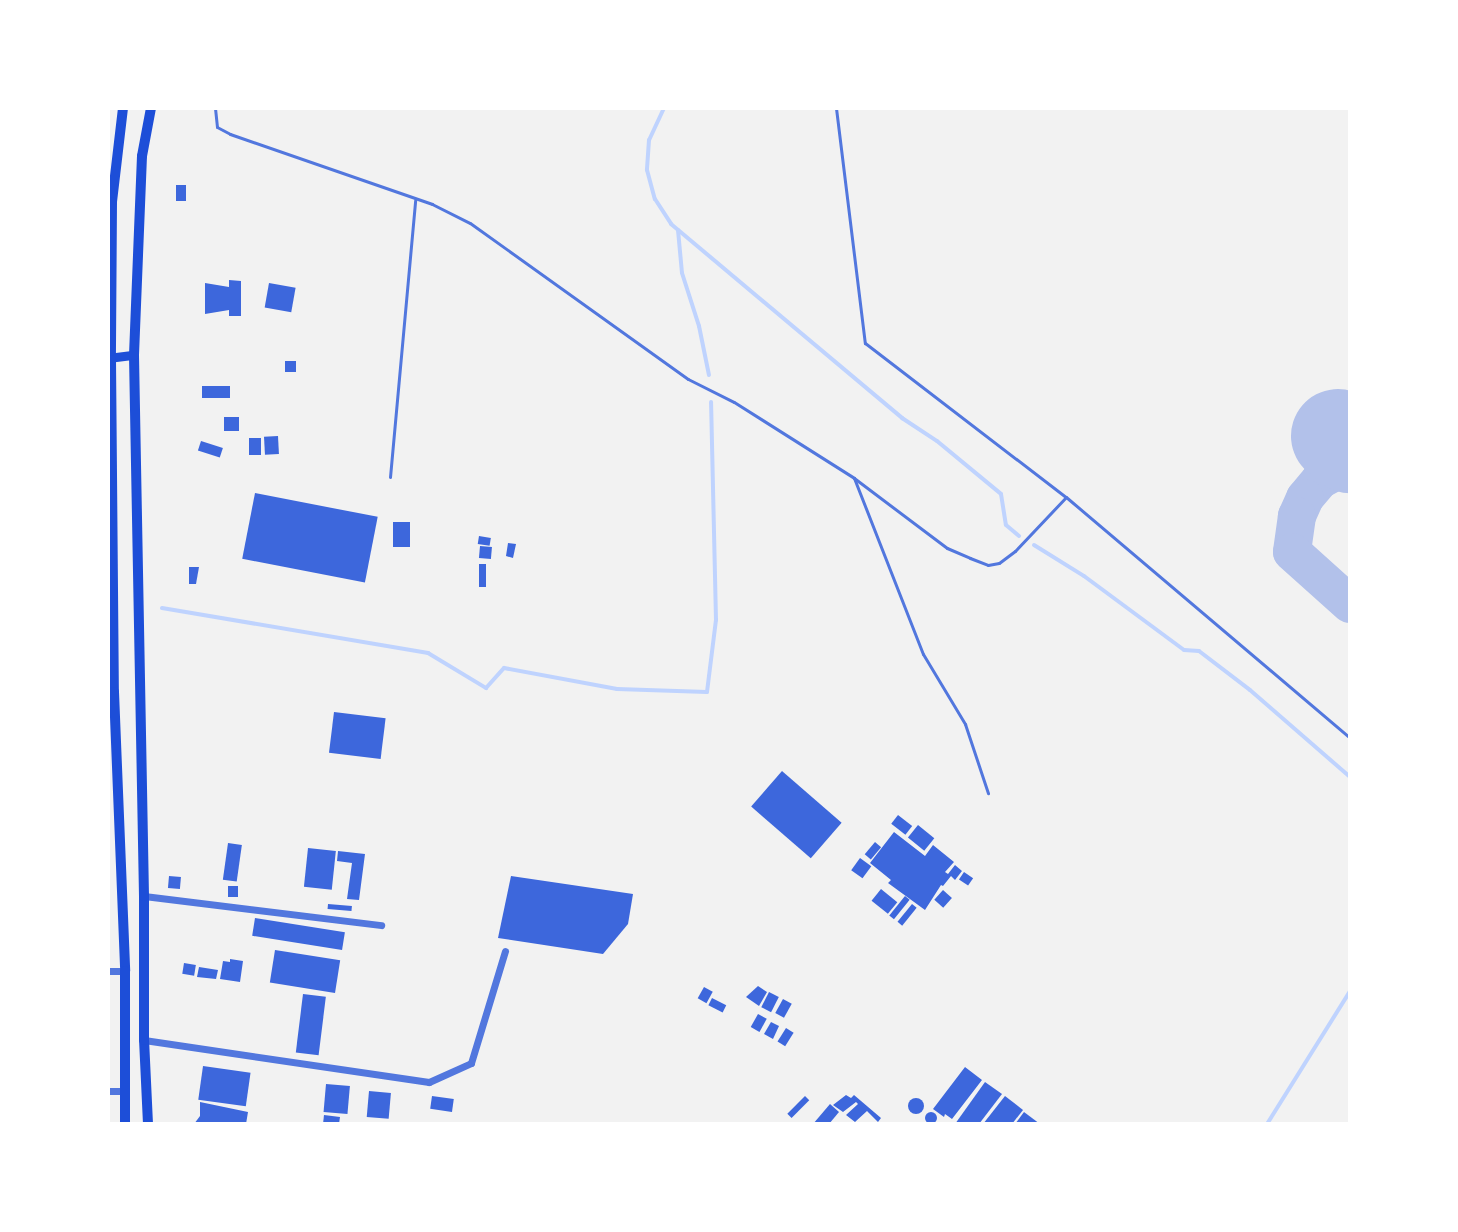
<!DOCTYPE html>
<style>
body{margin:0}
#map{position:relative;width:1458px;height:1232px;overflow:hidden;background:#f2f2f2;font-family:"DejaVu Sans",sans-serif}
div>[style]{position:absolute}
.stream>*{height:4px;margin:-2px;padding:0 2px;transform-origin:2px;border-radius:2px;background:#bfd3fe}
.taxiway>*{height:38px;margin:-19px;padding:0 19px;transform-origin:19px;border-radius:19px;background:#b2c1ea}
.runway>*{height:94px;margin:-47px;padding:0 47px;transform-origin:47px;border-radius:47px;background:#b2c1ea}
.building>*{inset:0;background:#3d67dc;transform-origin:0 0}
.round{border-radius:50%}
.service>*{height:3px;margin:-1.5px;padding:0 1.5px;transform-origin:1.5px;border-radius:1.5px;background:#5277de}
.minor>*{height:7px;margin:-3.5px;padding:0 3.5px;transform-origin:3.5px;border-radius:3.5px;background:#5277de}
.secondary>*{height:9px;margin:-4.5px;padding:0 4.5px;transform-origin:4.5px;border-radius:4.5px;background:#1d4ed8}
.primary>*{height:10px;margin:-5px;padding:0 5px;transform-origin:5px;border-radius:5px;background:#1d4ed8}
span{translate:-50% -50%;white-space:nowrap;text-align:center;line-height:1.15;-webkit-text-stroke:7px #fff;paint-order:stroke}
.frame{position:absolute;inset:0;border:110px solid #fff;pointer-events:none}
</style>
<div id="map">
<div class="stream">
<div style="left:664px;top:108px;width:35px;rotate:115deg"></div>
<div style="left:649px;top:140px;width:30px;rotate:94deg"></div>
<div style="left:647px;top:170px;width:30px;rotate:75deg"></div>
<div style="left:655px;top:199px;width:30px;rotate:57deg"></div>
<div style="left:671px;top:224px;width:302px;rotate:40deg"></div>
<div style="left:902px;top:418px;width:42px;rotate:33.3deg"></div>
<div style="left:937px;top:441px;width:83px;rotate:39.6deg"></div>
<div style="left:1001px;top:494px;width:31px;rotate:81deg"></div>
<div style="left:1006px;top:525px;width:17px;rotate:40deg"></div>
<div style="left:678px;top:230px;width:43px;rotate:84.7deg"></div>
<div style="left:682px;top:273px;width:56px;rotate:72.2deg"></div>
<div style="left:699px;top:326px;width:50px;rotate:78.5deg"></div>
<div style="left:1034px;top:545px;width:59px;rotate:31.8deg"></div>
<div style="left:1084px;top:576px;width:124px;rotate:36.5deg"></div>
<div style="left:1184px;top:650px;width:15px;rotate:4deg"></div>
<div style="left:1199px;top:651px;width:64px;rotate:37.4deg"></div>
<div style="left:1250px;top:690px;width:133px;rotate:41deg"></div>
<div style="left:162px;top:608px;width:270px;rotate:9.6deg"></div>
<div style="left:428px;top:653px;width:68px;rotate:31.1deg"></div>
<div style="left:486px;top:688px;width:27px;rotate:-48deg"></div>
<div style="left:504px;top:668px;width:115px;rotate:10.5deg"></div>
<div style="left:617px;top:689px;width:90px;rotate:1.9deg"></div>
<div style="left:707px;top:692px;width:73px;rotate:-82.9deg"></div>
<div style="left:716px;top:620px;width:218px;rotate:-91.3deg"></div>
<div style="left:1267px;top:1124px;width:157px;rotate:-58deg"></div>
</div>
<div class="taxiway">
<div style="left:1350px;top:464px;width:34px;rotate:152deg"></div>
<div style="left:1320px;top:480px;width:23px;rotate:130deg"></div>
<div style="left:1305px;top:498px;width:20px;rotate:114deg"></div>
<div style="left:1297px;top:516px;width:36px;rotate:98deg"></div>
<div style="left:1292px;top:552px;width:78px;rotate:41.9deg"></div>
</div>
<div class="runway">
<div style="left:1338px;top:436px;width:16px;rotate:40deg"></div>
</div>
<div class="building">
<div style="left:176px;top:185px;width:10px;height:16px"></div>
<div style="clip-path:polygon(229px 280px,241px 281px,241px 316px,229px 316px,229px 310px,205px 314px,205px 283px,229px 287px)"></div>
<div style="left:269px;top:283px;width:27px;height:25px;rotate:10deg"></div>
<div style="left:285px;top:361px;width:11px;height:11px"></div>
<div style="left:202px;top:386px;width:28px;height:12px"></div>
<div style="left:224px;top:417px;width:15px;height:14px"></div>
<div style="left:278px;top:436px;width:18px;height:14px;rotate:87deg"></div>
<div style="left:249px;top:438px;width:12px;height:17px"></div>
<div style="left:201px;top:441px;width:23px;height:10px;rotate:18deg"></div>
<div style="left:255px;top:493px;width:125px;height:67px;rotate:11deg"></div>
<div style="left:393px;top:522px;width:17px;height:25px"></div>
<div style="left:479px;top:536px;width:12px;height:8px;rotate:9deg"></div>
<div style="clip-path:polygon(508px 543px,516px 544px,513px 558px,506px 556px)"></div>
<div style="left:480px;top:546px;width:12px;height:12px;rotate:5deg"></div>
<div style="left:479px;top:564px;width:7px;height:23px"></div>
<div style="clip-path:polygon(189px 567px,199px 567px,196px 584px,189px 584px)"></div>
<div style="left:334px;top:712px;width:52px;height:41px;rotate:7deg"></div>
<div style="left:782px;top:771px;width:79px;height:47px;rotate:41deg"></div>
<div style="left:898px;top:815px;width:18px;height:11px;rotate:38deg"></div>
<div style="left:918px;top:825px;width:21px;height:16px;rotate:39deg"></div>
<div style="clip-path:polygon(894px 832px,925px 856px,933px 845px,954px 862px,945px 872px,948px 874px,955px 865px,962px 871px,955px 880px,951px 876px,943px 886px,941px 885px,925px 910px,888px 883px,891px 880px,870px 863px)"></div>
<div style="left:875px;top:842px;width:8px;height:16px;rotate:40deg"></div>
<div style="left:228px;top:843px;width:14px;height:37px;rotate:8deg"></div>
<div style="left:308px;top:848px;width:28px;height:39px;rotate:6deg"></div>
<div style="clip-path:polygon(338px 851px,365px 854px,359px 900px,347px 899px,352px 863px,337px 861px)"></div>
<div style="left:860px;top:858px;width:14px;height:15px;rotate:36deg"></div>
<div style="left:964px;top:872px;width:11px;height:9px;rotate:34deg"></div>
<div style="left:169px;top:876px;width:12px;height:12px;rotate:5deg"></div>
<div style="clip-path:polygon(511px 876px,633px 894px,628px 924px,603px 954px,498px 938px)"></div>
<div style="left:228px;top:886px;width:10px;height:11px"></div>
<div style="left:881px;top:889px;width:21px;height:15px;rotate:39deg"></div>
<div style="left:943px;top:890px;width:12px;height:13px;rotate:42deg"></div>
<div style="left:905px;top:896px;width:6px;height:25px;rotate:39deg"></div>
<div style="left:328px;top:904px;width:24px;height:5px;rotate:5deg"></div>
<div style="left:912px;top:904px;width:6px;height:23px;rotate:39deg"></div>
<div style="left:255px;top:918px;width:91px;height:18px;rotate:9deg"></div>
<div style="left:275px;top:950px;width:66px;height:33px;rotate:9deg"></div>
<div style="clip-path:polygon(230px 959px,243px 961px,240px 982px,220px 979px,223px 961px,230px 962px)"></div>
<div style="left:184px;top:963px;width:12px;height:11px;rotate:9deg"></div>
<div style="clip-path:polygon(199px 967px,218px 970px,216px 979px,197px 977px)"></div>
<div style="clip-path:polygon(758px 986px,767px 992px,759px 1006px,746px 997px)"></div>
<div style="left:704px;top:987px;width:10px;height:13px;rotate:29deg"></div>
<div style="left:769px;top:992px;width:11px;height:17px;rotate:27deg"></div>
<div style="left:303px;top:994px;width:23px;height:59px;rotate:7deg"></div>
<div style="left:712px;top:998px;width:16px;height:8px;rotate:27deg"></div>
<div style="left:783px;top:999px;width:10px;height:16px;rotate:29deg"></div>
<div style="left:758px;top:1014px;width:10px;height:15px;rotate:29deg"></div>
<div style="clip-path:polygon(771px 1022px,779px 1026px,773px 1039px,764px 1034px)"></div>
<div style="left:786px;top:1028px;width:9px;height:16px;rotate:32deg"></div>
<div style="left:203px;top:1066px;width:48px;height:34px;rotate:8deg"></div>
<div style="clip-path:polygon(965px 1067px,982px 1080px,952px 1119px,945px 1114px,944px 1117px,933px 1109px)"></div>
<div style="clip-path:polygon(985px 1082px,1002px 1094px,979px 1124px,955px 1124px)"></div>
<div style="left:326px;top:1084px;width:24px;height:28px;rotate:5deg"></div>
<div style="left:369px;top:1091px;width:22px;height:26px;rotate:5deg"></div>
<div style="clip-path:polygon(846px 1095px,851px 1098px,854px 1095px,881px 1118px,878px 1122px,867px 1111px,855px 1122px,846px 1115px,858px 1104px,856px 1102px,843px 1112px,833px 1105px)"></div>
<div style="left:432px;top:1096px;width:22px;height:13px;rotate:8deg"></div>
<div style="left:805px;top:1096px;width:6px;height:25px;rotate:45deg"></div>
<div style="clip-path:polygon(1005px 1096px,1023px 1110px,1012px 1124px,983px 1124px)"></div>
<div class="round" style="left:908px;top:1098px;width:16px;height:16px"></div>
<div style="clip-path:polygon(200px 1102px,248px 1112px,246px 1124px,194px 1124px,200px 1116px)"></div>
<div style="clip-path:polygon(830px 1104px,839px 1112px,829px 1124px,813px 1124px)"></div>
<div class="round" style="left:925px;top:1112px;width:12px;height:12px"></div>
<div style="clip-path:polygon(1024px 1112px,1040px 1124px,1015px 1124px)"></div>
<div style="clip-path:polygon(324px 1115px,340px 1117px,339px 1124px,323px 1124px)"></div>
</div>
<div class="service">
<div style="left:215px;top:108px;width:19px;rotate:84deg"></div>
<div style="left:217px;top:127px;width:15px;rotate:28deg"></div>
<div style="left:230px;top:134px;width:214px;rotate:19.1deg"></div>
<div style="left:432px;top:204px;width:42px;rotate:26.6deg"></div>
<div style="left:470px;top:223px;width:268px;rotate:35.6deg"></div>
<div style="left:688px;top:379px;width:51px;rotate:26.6deg"></div>
<div style="left:734px;top:402px;width:142px;rotate:32.3deg"></div>
<div style="left:854px;top:478px;width:116px;rotate:37deg"></div>
<div style="left:947px;top:548px;width:25px;rotate:23deg"></div>
<div style="left:970px;top:558px;width:19px;rotate:21deg"></div>
<div style="left:988px;top:565px;width:11px;rotate:-10deg"></div>
<div style="left:999px;top:563px;width:20px;rotate:-37deg"></div>
<div style="left:1015px;top:551px;width:74px;rotate:-46.6deg"></div>
<div style="left:836px;top:108px;width:237px;rotate:83deg"></div>
<div style="left:865px;top:343px;width:253px;rotate:37.5deg"></div>
<div style="left:1066px;top:497px;width:372px;rotate:40.3deg"></div>
<div style="left:390px;top:477px;width:278px;rotate:-84.8deg"></div>
<div style="left:854px;top:478px;width:189px;rotate:68.6deg"></div>
<div style="left:923px;top:654px;width:82px;rotate:59deg"></div>
<div style="left:965px;top:724px;width:73px;rotate:71.6deg"></div>
</div>
<div class="minor">
<div style="left:144px;top:896px;width:239px;rotate:7deg"></div>
<div style="left:108px;top:971px;width:17px"></div>
<div style="left:144px;top:1040px;width:288px;rotate:8.4deg"></div>
<div style="left:429px;top:1082px;width:46px;rotate:-24.3deg"></div>
<div style="left:471px;top:1063px;width:117px;rotate:-73.1deg"></div>
<div style="left:108px;top:1091px;width:18px"></div>
</div>
<div class="secondary">
<div style="left:108px;top:358px;width:26px;rotate:-7deg"></div>
</div>
<div class="primary">
<div style="left:123px;top:108px;width:95px;rotate:96.7deg"></div>
<div style="left:112px;top:202px;width:158px;rotate:90.4deg"></div>
<div style="left:111px;top:360px;width:332px;rotate:89.5deg"></div>
<div style="left:114px;top:692px;width:279px;rotate:87.7deg"></div>
<div style="left:125px;top:971px;width:153px;rotate:90deg"></div>
<div style="left:148px;top:1124px;width:84px;rotate:-92.7deg"></div>
<div style="left:144px;top:1040px;width:144px;rotate:-90deg"></div>
<div style="left:144px;top:896px;width:541px;rotate:-91.06deg"></div>
<div style="left:134px;top:355px;width:199px;rotate:-87.7deg"></div>
<div style="left:142px;top:156px;width:49px;rotate:-79.4deg"></div>
</div>
<div class="frame"></div>
</div>
